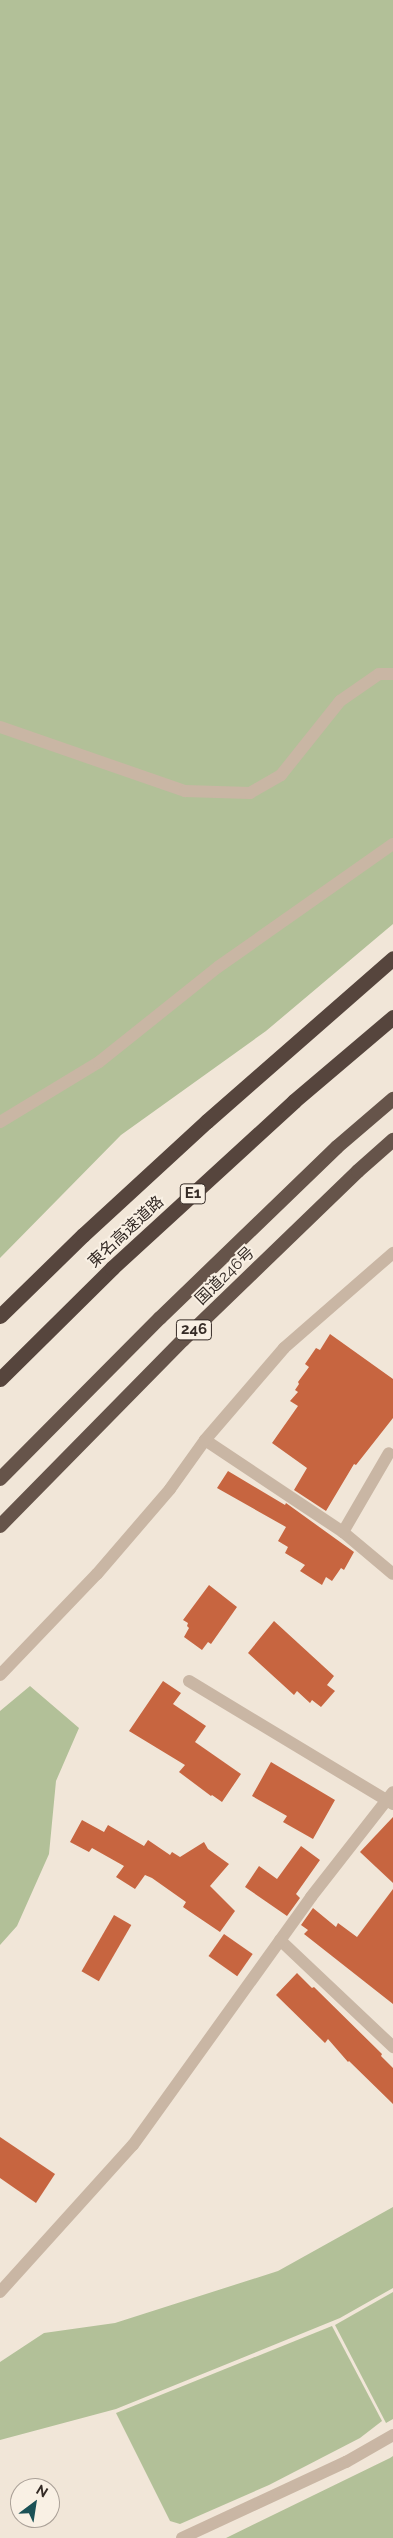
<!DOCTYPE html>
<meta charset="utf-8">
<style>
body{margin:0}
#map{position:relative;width:393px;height:2538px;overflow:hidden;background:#f1e6d8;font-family:Raleway,"Noto Sans JP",sans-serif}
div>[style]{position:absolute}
.green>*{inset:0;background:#b2c098}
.building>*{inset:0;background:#c76540;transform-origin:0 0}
.minor>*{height:12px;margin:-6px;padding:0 6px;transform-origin:6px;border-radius:6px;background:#c9b6a4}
.trunk>*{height:14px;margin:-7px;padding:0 7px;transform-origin:7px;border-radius:7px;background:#66544a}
.motorway>*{height:15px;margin:-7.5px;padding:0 7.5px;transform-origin:7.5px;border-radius:7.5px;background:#56453d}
span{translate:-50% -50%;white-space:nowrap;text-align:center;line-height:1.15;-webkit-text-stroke:4px #f9f0e4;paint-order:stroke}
.shield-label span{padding:1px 4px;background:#f9f0e4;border:1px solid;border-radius:4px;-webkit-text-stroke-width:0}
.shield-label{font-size:15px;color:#352b26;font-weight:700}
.street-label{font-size:16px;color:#352b26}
.north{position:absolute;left:10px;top:2478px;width:50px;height:50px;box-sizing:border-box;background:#f9f0e4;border:1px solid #aba198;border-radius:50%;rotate:31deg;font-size:14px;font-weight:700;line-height:20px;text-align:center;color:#352b26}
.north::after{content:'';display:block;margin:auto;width:18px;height:22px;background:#1b5156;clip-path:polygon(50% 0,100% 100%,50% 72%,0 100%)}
</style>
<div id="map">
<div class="green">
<div style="clip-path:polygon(0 0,393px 0,393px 924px,266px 1031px,121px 1135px,0 1258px)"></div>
<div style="clip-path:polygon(30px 1686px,79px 1728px,56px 1781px,49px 1854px,17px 1926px,0 1945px,0 1711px)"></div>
<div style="clip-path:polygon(393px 2207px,393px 2288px,340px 2318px,116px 2409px,0 2440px,0 2362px,44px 2333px,115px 2323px,278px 2271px)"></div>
<div style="clip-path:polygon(393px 2292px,393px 2419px,386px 2423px,335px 2325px)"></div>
<div style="clip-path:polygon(332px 2326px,382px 2421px,360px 2438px,269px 2485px,180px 2524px,170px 2521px,116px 2413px)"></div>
<div style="clip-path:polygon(393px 2456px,393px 2538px,226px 2538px,390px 2458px)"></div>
</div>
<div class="building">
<div style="clip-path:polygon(330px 1334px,393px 1379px,393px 1418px,356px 1465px,354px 1464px,326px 1511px,294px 1490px,307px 1468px,272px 1443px,298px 1406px,290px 1401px,298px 1392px,295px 1390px,299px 1384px,298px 1382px,309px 1367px,305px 1364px,316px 1348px,320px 1350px)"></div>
<div style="clip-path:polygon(228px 1471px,285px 1505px,286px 1503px,354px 1552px,344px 1570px,341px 1568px,332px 1581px,326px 1577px,322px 1585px,300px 1571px,305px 1565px,285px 1553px,288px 1547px,278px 1541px,286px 1527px,217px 1488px)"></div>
<div style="clip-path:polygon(209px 1585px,237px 1607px,211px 1644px,208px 1642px,202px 1650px,184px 1637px,189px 1628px,187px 1626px,188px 1623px,183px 1620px)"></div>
<div style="clip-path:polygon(274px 1621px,334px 1676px,327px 1685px,335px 1691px,321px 1707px,312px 1700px,310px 1703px,297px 1691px,294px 1695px,248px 1653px)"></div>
<div style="clip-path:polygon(163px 1681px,181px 1693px,173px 1704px,206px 1726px,195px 1742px,241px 1774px,222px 1802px,212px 1795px,211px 1796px,179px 1772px,185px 1765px,129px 1731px)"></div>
<div style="clip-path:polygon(271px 1762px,335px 1800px,313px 1839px,283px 1822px,287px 1816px,252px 1796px)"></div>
<div style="clip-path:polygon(393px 1817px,393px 1883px,360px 1852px)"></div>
<div style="clip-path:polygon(82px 1820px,104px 1832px,108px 1825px,144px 1846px,148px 1840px,170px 1855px,172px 1852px,180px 1857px,204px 1842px,208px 1849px,229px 1864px,210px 1886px,235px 1911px,220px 1932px,183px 1907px,186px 1902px,152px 1878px,145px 1875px,135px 1889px,116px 1877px,124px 1866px,92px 1848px,89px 1852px,70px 1842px)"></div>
<div style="clip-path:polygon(301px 1846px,320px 1860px,296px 1894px,300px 1898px,287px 1916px,245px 1887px,259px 1866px,277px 1879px)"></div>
<div style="clip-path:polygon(393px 1889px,393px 2004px,304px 1934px,308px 1930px,301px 1925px,313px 1908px,336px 1927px,338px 1923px,357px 1937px)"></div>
<div style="left:114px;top:1915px;width:20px;height:65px;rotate:30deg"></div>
<div style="left:224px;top:1934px;width:35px;height:27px;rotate:35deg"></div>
<div style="clip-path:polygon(297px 1973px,312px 1988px,314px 1987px,382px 2054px,381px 2056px,393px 2068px,393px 2104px,349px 2061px,348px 2062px,328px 2039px,325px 2043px,276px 1995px)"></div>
<div style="clip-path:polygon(0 2137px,55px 2174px,36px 2203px,0 2178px)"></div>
</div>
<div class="minor">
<div style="left:0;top:727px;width:196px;rotate:19.1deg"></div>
<div style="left:185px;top:791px;width:65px;rotate:1.8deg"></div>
<div style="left:250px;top:793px;width:36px;rotate:-30deg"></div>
<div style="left:281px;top:775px;width:95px;rotate:-51.4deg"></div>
<div style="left:340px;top:701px;width:47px;rotate:-34.7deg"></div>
<div style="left:379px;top:674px;width:14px"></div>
<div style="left:0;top:1122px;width:116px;rotate:-31.2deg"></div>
<div style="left:99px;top:1062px;width:152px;rotate:-38.6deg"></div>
<div style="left:218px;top:967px;width:214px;rotate:-35.1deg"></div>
<div style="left:205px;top:1440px;width:166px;rotate:33.7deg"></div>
<div style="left:343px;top:1532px;width:65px;rotate:40deg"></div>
<div style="left:343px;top:1532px;width:91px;rotate:-59.8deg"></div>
<div style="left:0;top:1675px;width:140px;rotate:-46.2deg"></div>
<div style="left:97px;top:1574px;width:112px;rotate:-49.3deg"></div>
<div style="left:170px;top:1489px;width:60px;rotate:-54.5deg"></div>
<div style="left:205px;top:1440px;width:121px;rotate:-49.3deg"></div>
<div style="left:284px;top:1348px;width:145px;rotate:-41.1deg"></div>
<div style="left:189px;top:1681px;width:238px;rotate:31.1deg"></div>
<div style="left:280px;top:1940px;width:156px;rotate:43.4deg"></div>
<div style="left:0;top:2292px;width:198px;rotate:-47.9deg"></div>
<div style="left:133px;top:2145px;width:305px;rotate:-54.3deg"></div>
<div style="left:311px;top:1897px;width:133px;rotate:-52deg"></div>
<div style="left:182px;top:2538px;width:181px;rotate:-24.9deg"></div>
<div style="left:346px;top:2462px;width:54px;rotate:-29.9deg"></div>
</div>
<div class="trunk">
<div style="left:0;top:1479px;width:227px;rotate:-45.2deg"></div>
<div style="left:160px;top:1318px;width:246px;rotate:-44deg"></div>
<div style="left:337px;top:1147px;width:74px;rotate:-40.6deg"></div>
<div style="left:0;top:1526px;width:261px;rotate:-45.5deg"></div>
<div style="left:183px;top:1340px;width:243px;rotate:-44deg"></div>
<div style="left:358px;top:1171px;width:47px;rotate:-41.5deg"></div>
</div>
<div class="motorway">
<div style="left:0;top:1316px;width:116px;rotate:-44.3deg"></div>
<div style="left:83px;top:1235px;width:168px;rotate:-42.6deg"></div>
<div style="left:207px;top:1121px;width:247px;rotate:-41.2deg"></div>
<div style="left:0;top:1379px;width:158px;rotate:-44.7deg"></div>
<div style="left:112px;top:1268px;width:247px;rotate:-42.5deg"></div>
<div style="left:294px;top:1101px;width:130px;rotate:-40.3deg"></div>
</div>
<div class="shield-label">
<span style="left:193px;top:1194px">E1</span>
<span style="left:194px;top:1330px">246</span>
</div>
<div class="street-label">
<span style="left:126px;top:1232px;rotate:-43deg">東名高速道路</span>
<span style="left:225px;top:1276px;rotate:-44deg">国道246号</span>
</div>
<div class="north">N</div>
</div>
